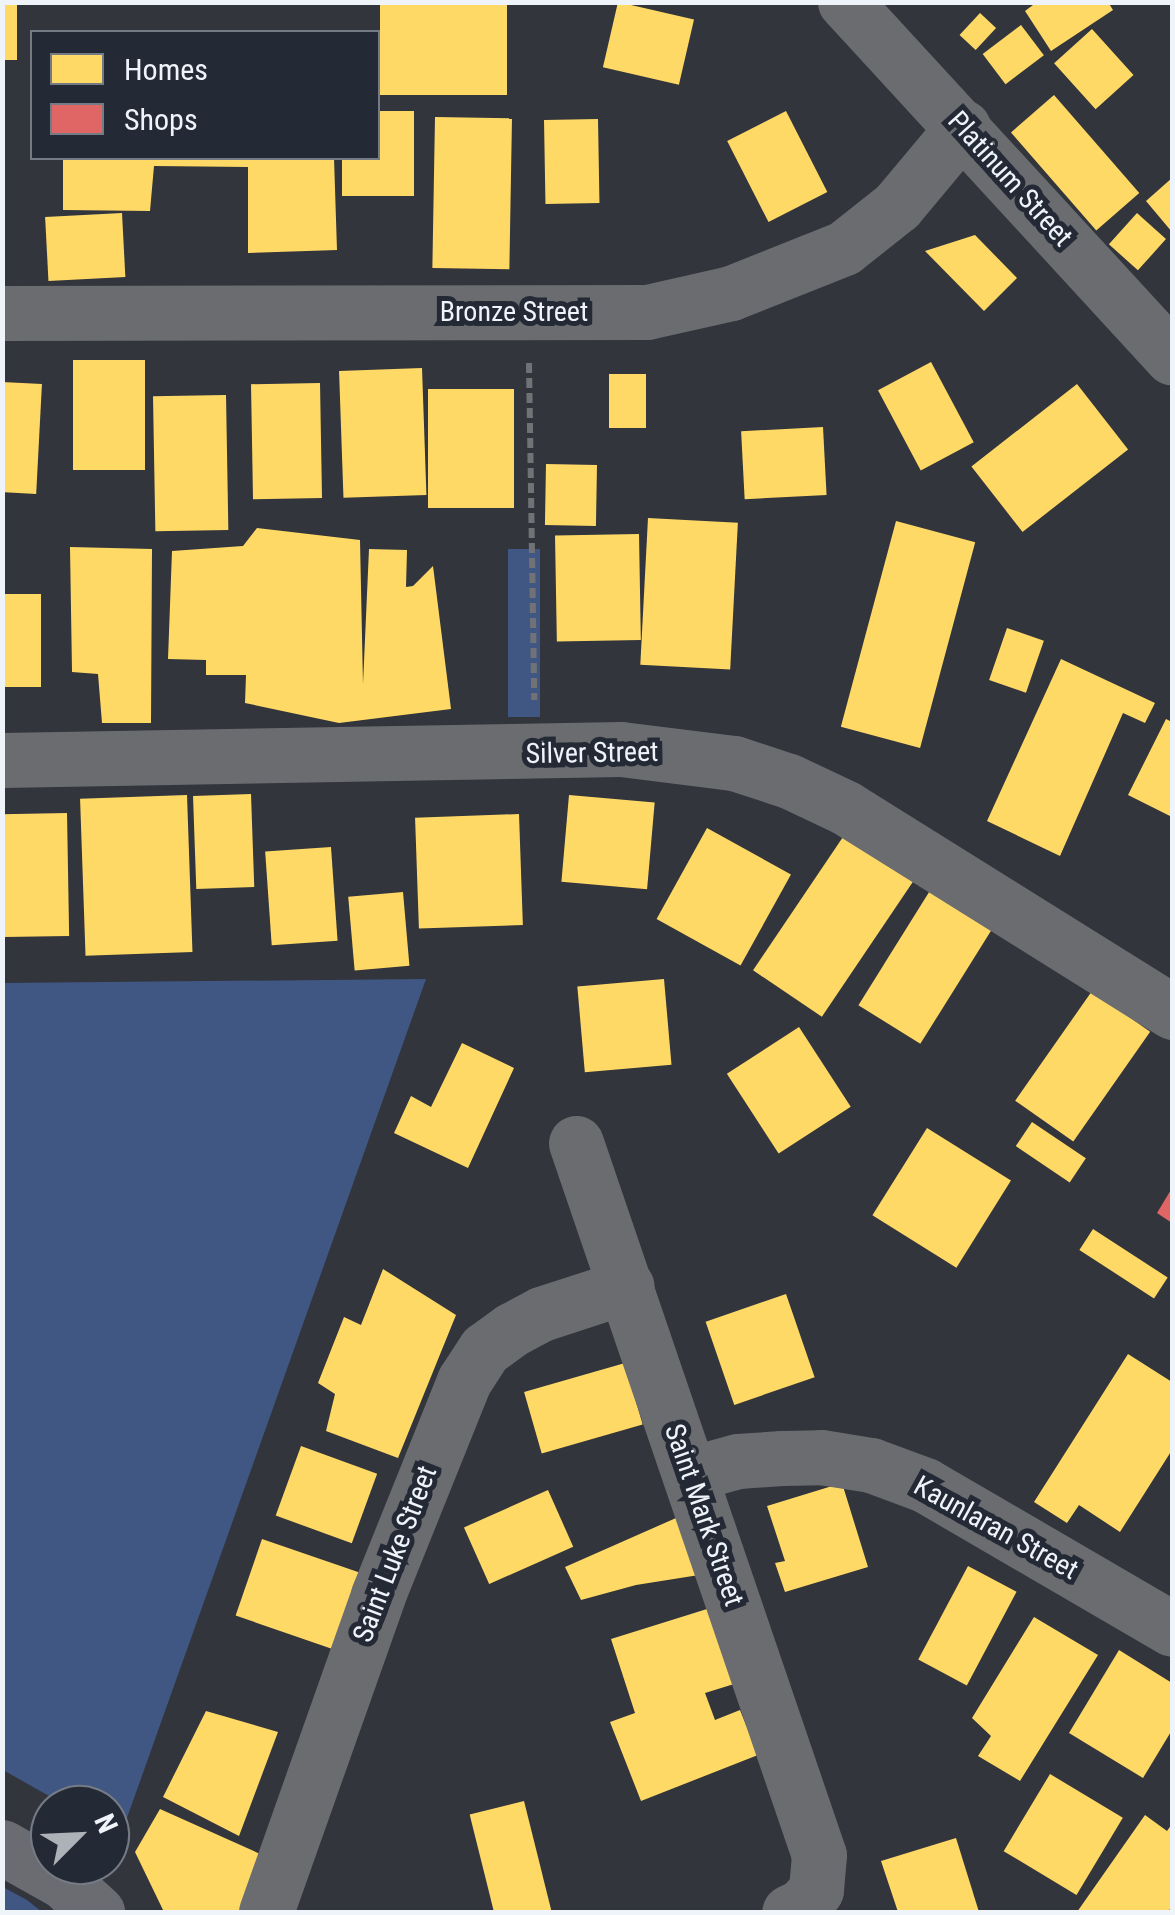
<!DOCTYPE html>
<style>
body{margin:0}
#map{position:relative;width:1175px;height:1915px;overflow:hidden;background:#32353c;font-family:"Roboto Condensed",sans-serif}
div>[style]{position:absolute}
.green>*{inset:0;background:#405784;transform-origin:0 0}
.homes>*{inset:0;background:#ffd966;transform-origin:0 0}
.shops>*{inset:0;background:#e06666}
.path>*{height:6px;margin-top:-3px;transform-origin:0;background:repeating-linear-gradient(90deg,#707276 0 10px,transparent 0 15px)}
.minor>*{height:55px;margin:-27.5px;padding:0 27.5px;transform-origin:27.5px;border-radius:27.5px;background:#6a6c70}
.major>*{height:55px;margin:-27.5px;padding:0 27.5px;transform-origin:27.5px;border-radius:27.5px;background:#6b6c72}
span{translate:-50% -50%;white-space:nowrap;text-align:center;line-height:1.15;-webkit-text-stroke:10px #242a35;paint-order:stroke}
.street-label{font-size:28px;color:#eff4fb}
.frame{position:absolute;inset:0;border:5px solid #eff4fb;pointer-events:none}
.legend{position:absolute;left:30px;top:30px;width:350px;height:130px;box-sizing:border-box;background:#242a35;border:2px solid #757b84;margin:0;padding:12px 18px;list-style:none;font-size:30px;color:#eff4fb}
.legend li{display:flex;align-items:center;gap:20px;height:50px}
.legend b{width:50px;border:2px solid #757b84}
.north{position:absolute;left:30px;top:1785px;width:100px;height:100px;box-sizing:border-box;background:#242a35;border:2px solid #757b84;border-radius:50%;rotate:66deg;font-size:28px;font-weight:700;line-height:40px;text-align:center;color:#eff4fb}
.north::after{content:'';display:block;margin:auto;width:35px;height:45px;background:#adb1b8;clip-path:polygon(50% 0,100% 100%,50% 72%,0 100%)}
</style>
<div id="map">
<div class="green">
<div style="left:508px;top:549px;width:32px;height:168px"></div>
<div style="clip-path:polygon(426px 979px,113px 1857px,110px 1805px,65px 1805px,3px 1770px,3px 983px)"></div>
<div style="clip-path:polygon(3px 1887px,27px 1900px,42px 1912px,3px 1912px)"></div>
</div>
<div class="homes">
<div style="left:2px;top:2px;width:15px;height:58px"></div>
<div style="left:380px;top:2px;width:127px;height:93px"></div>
<div style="left:618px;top:2px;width:78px;height:67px;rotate:13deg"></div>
<div style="clip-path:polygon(1037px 2px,1108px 2px,1113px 10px,1051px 51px,1025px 11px)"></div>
<div style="left:980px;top:13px;width:22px;height:30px;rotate:43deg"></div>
<div style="left:1021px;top:25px;width:38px;height:48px;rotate:53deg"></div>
<div style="left:1092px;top:29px;width:62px;height:51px;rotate:48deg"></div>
<div style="left:1054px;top:95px;width:130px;height:57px;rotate:49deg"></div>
<div style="clip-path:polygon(378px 111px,414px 111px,414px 196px,342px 196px,342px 158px,378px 158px)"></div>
<div style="left:786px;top:111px;width:91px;height:66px;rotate:63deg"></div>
<div style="left:435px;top:117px;width:77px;height:151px;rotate:1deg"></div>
<div style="left:598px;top:119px;width:84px;height:54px;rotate:89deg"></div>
<div style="clip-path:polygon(63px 158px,334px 158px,337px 250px,248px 253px,248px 167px,154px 166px,150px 211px,63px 210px)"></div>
<div style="clip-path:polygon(1172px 178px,1172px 232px,1146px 201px)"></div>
<div style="left:122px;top:213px;width:64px;height:77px;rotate:87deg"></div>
<div style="left:1137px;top:213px;width:39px;height:42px;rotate:42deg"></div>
<div style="clip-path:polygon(975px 235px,1017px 278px,984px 311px,925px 251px)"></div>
<div style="left:73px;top:360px;width:72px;height:110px"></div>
<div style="left:931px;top:362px;width:91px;height:60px;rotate:62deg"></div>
<div style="left:422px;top:368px;width:127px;height:83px;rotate:88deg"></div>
<div style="left:609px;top:374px;width:37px;height:54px"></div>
<div style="left:2px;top:382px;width:40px;height:110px;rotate:3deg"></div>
<div style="left:320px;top:383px;width:115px;height:69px;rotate:89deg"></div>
<div style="left:1077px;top:384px;width:83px;height:134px;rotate:52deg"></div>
<div style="left:428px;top:389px;width:86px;height:119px"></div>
<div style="left:226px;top:395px;width:135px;height:73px;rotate:89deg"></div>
<div style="left:823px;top:427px;width:68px;height:82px;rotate:87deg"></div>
<div style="left:546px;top:464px;width:51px;height:61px;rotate:1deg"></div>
<div style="left:648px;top:518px;width:90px;height:147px;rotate:3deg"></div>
<div style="left:896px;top:521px;width:82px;height:213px;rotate:15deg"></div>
<div style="clip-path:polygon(257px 528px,360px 540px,363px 684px,369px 549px,407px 550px,406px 587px,413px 586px,433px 566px,451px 709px,339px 723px,245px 703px,246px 675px,206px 675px,206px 660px,168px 659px,172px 551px,243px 546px)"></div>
<div style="left:639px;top:534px;width:106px;height:84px;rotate:89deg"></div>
<div style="clip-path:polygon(70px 547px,152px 549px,151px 723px,102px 723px,98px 674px,72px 672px)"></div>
<div style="left:2px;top:594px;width:39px;height:93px"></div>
<div style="left:1007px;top:628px;width:39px;height:55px;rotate:19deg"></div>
<div style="clip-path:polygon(1061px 659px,1155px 703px,1145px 723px,1123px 713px,1060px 856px,987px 821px)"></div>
<div style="clip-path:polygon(1166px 719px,1172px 722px,1172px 817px,1128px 795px)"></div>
<div style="left:251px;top:794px;width:93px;height:58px;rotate:88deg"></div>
<div style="left:187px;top:795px;width:157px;height:107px;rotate:88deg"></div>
<div style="left:569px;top:795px;width:86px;height:87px;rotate:5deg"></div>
<div style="left:67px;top:813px;width:123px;height:65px;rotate:89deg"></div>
<div style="left:519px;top:814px;width:111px;height:104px;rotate:88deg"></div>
<div style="left:707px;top:828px;width:96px;height:104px;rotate:29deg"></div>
<div style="left:847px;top:831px;width:83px;height:168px;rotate:34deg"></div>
<div style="left:331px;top:847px;width:94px;height:66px;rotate:86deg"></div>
<div style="left:931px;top:889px;width:73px;height:137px;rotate:32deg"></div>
<div style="left:403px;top:892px;width:74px;height:55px;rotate:85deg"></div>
<div style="left:664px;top:979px;width:86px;height:87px;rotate:85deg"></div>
<div style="left:1092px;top:991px;width:71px;height:134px;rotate:35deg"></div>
<div style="left:799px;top:1027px;width:95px;height:86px;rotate:57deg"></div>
<div style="clip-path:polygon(462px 1043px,514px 1068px,468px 1168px,394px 1133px,411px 1096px,431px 1107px)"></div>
<div style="left:1032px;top:1122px;width:65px;height:29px;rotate:34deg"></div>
<div style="left:927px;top:1128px;width:99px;height:103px;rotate:32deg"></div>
<div style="left:1093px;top:1229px;width:89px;height:25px;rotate:33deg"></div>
<div style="clip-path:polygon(383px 1269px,456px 1315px,398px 1458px,326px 1431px,335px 1394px,318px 1383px,344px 1317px,361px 1325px)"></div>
<div style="left:786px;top:1294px;width:88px;height:85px;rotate:71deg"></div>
<div style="clip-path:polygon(1128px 1354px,1172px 1382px,1172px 1450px,1120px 1532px,1079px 1505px,1067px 1523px,1034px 1502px)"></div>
<div style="left:625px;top:1363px;width:64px;height:105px;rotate:74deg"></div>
<div style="left:301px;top:1446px;width:81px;height:74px;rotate:20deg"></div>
<div style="clip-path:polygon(842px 1483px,868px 1567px,785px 1592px,775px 1563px,785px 1561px,767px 1506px)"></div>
<div style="left:548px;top:1490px;width:62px;height:92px;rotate:66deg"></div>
<div style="clip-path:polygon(676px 1518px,699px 1575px,636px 1585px,581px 1600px,565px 1567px)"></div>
<div style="left:262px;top:1539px;width:120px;height:81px;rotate:19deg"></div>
<div style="left:968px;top:1566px;width:55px;height:106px;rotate:28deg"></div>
<div style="clip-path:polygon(723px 1604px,747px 1680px,705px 1693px,715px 1720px,740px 1710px,758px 1755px,641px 1801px,610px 1722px,635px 1713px,611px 1639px)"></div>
<div style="clip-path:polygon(1034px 1617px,1098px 1655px,1020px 1781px,978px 1756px,991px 1736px,972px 1718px)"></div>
<div style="clip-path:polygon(1119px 1650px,1172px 1683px,1172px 1730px,1143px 1778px,1069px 1733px)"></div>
<div style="clip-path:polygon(206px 1711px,278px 1732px,239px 1836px,163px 1797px)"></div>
<div style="left:1050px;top:1774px;width:85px;height:90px;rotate:31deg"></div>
<div style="left:524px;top:1801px;width:114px;height:56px;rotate:76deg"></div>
<div style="clip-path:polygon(160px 1809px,267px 1857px,243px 1912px,164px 1912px,135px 1852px)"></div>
<div style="clip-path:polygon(1145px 1815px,1167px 1831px,1172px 1824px,1172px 1906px,1168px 1912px,1077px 1912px)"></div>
<div style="clip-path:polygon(956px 1838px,979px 1912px,898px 1912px,881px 1861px)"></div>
</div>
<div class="shops">
<div style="clip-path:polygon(1172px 1188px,1172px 1223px,1157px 1213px)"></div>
</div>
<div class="path">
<div style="left:529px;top:363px;width:337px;rotate:89.1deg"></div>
</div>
<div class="minor">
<div style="left:845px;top:2px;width:483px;rotate:47.4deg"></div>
<div style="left:2px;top:313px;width:645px;rotate:-0.09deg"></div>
<div style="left:647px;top:312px;width:86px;rotate:-12.7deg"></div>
<div style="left:731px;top:293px;width:122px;rotate:-21.7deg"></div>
<div style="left:844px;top:248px;width:68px;rotate:-38.4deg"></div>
<div style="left:897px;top:206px;width:103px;rotate:-50.1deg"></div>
<div style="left:2px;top:760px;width:619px;rotate:-1.02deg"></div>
<div style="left:621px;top:749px;width:114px;rotate:7.1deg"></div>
<div style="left:734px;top:763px;width:58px;rotate:18.1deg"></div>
<div style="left:789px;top:781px;width:63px;rotate:25.3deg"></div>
<div style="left:846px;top:808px;width:385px;rotate:32deg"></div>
<div style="left:576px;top:1143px;width:752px;rotate:71.16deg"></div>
<div style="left:819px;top:1855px;width:35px;rotate:95deg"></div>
<div style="left:816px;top:1890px;width:21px;rotate:131deg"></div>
<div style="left:802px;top:1906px;width:14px;rotate:155deg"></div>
<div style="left:690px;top:1474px;width:50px;rotate:-15.2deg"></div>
<div style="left:738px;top:1461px;width:44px;rotate:-3.9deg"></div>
<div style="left:782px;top:1458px;width:39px;rotate:-1deg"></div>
<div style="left:821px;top:1457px;width:51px;rotate:9.1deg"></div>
<div style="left:871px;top:1465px;width:58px;rotate:20.3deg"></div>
<div style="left:925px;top:1485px;width:286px;rotate:30.2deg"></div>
<div style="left:266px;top:1912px;width:336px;rotate:-70.5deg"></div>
<div style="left:378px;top:1595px;width:231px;rotate:-68.1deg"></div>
<div style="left:464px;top:1381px;width:38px;rotate:-57deg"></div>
<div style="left:485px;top:1349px;width:32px;rotate:-36deg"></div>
<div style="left:511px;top:1330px;width:34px;rotate:-28deg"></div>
<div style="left:541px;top:1314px;width:90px;rotate:-18deg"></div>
</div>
<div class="major">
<div style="left:2px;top:1847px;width:71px;rotate:29.4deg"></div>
<div style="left:64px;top:1882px;width:45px;rotate:42.3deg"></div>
</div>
<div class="street-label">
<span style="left:1010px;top:179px;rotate:48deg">Platinum Street</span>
<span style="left:514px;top:312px">Bronze Street</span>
<span style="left:592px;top:753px;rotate:-1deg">Silver Street</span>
<span style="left:704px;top:1515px;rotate:71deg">Saint Mark Street</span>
<span style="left:996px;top:1528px;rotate:29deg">Kaunlaran Street</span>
<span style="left:395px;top:1554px;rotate:-69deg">Saint Luke Street</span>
</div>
<div class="frame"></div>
<ul class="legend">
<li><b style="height:28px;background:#ffd966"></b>Homes</li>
<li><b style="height:28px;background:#e06666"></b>Shops</li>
</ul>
<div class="north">N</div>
</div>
